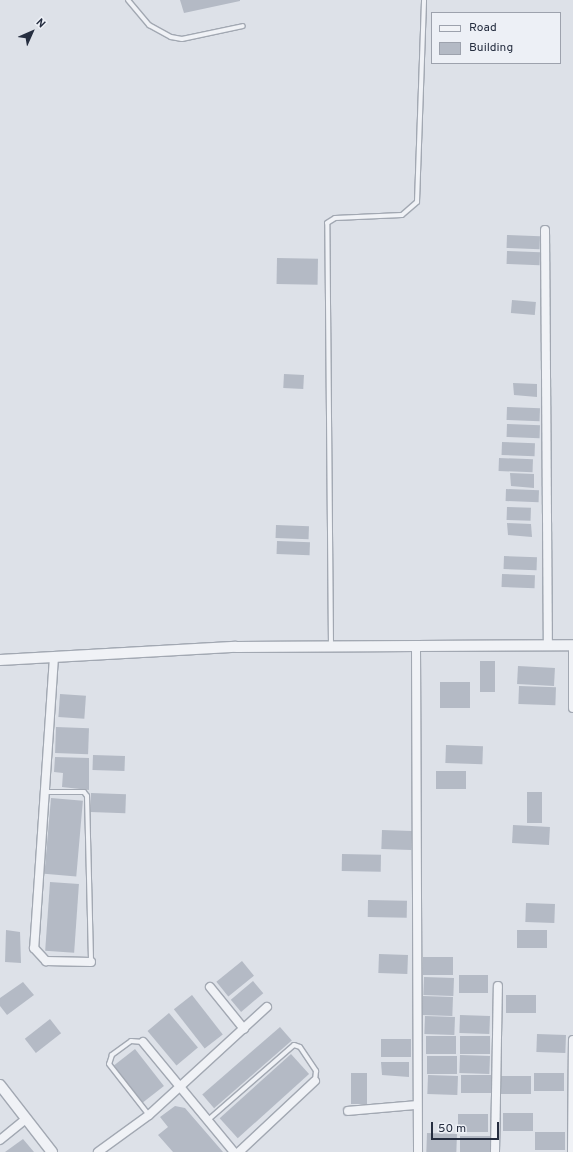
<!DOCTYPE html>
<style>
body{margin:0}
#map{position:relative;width:573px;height:1152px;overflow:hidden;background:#dde1e8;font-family:Overpass,sans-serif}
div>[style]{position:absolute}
.building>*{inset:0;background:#b4bac5;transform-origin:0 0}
.roads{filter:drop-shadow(1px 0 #a2a8b2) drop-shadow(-1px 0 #a2a8b2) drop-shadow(0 1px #a2a8b2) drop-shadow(0 -1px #a2a8b2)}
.service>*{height:4px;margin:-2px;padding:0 2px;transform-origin:2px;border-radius:2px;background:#f0f2f6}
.minor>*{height:8px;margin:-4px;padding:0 4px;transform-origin:4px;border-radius:4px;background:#f0f2f6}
.tertiary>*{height:10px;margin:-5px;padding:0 5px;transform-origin:5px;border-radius:5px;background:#f0f2f6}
span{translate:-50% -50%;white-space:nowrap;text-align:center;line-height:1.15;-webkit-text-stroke:4px #edf0f6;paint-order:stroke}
.legend{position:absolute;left:431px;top:12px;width:130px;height:52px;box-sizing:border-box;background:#edf0f6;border:1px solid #9da2ad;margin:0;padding:5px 7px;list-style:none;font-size:12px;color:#262e40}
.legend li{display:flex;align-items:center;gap:8px;height:20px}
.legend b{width:20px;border:1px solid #9da2ad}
.north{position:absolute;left:12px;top:12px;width:40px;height:40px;-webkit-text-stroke:3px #edf0f6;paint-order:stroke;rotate:45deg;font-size:11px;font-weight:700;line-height:16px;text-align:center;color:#262e40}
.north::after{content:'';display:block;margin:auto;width:14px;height:18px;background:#262e40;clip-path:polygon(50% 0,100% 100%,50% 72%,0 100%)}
.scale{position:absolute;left:431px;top:1122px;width:68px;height:18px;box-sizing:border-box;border:2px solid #262e40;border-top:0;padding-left:5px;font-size:12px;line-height:14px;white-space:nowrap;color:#262e40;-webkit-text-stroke:3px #edf0f6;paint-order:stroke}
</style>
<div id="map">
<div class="building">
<div style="clip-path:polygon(180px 0,240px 0,240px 1px,184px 13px)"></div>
<div style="left:507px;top:235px;width:33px;height:13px;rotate:2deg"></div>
<div style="left:507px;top:251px;width:33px;height:13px;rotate:2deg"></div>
<div style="left:277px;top:258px;width:41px;height:26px;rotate:1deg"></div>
<div style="left:512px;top:300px;width:24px;height:13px;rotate:5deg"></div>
<div style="left:284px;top:374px;width:20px;height:14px;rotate:3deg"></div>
<div style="clip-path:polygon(513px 383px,537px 384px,537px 397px,514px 395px)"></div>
<div style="left:507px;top:407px;width:33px;height:13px;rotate:2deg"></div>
<div style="left:507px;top:424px;width:33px;height:13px;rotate:2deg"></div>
<div style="left:502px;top:442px;width:33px;height:13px;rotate:2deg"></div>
<div style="left:499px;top:458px;width:34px;height:13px;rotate:2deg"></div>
<div style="clip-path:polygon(510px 473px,534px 474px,534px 488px,511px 486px)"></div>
<div style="left:506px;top:489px;width:33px;height:12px;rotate:2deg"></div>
<div style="left:507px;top:507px;width:24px;height:13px;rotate:2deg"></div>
<div style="clip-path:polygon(507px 523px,531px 524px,532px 537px,508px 535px)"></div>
<div style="left:276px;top:525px;width:33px;height:13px;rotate:2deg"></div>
<div style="left:277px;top:541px;width:33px;height:13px;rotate:2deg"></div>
<div style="left:504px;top:556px;width:33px;height:13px;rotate:2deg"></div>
<div style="left:502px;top:574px;width:33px;height:13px;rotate:2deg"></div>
<div style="left:480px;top:661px;width:15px;height:31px"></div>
<div style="left:518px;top:666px;width:37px;height:18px;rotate:3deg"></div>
<div style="left:440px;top:682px;width:30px;height:26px"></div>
<div style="left:519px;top:686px;width:37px;height:18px;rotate:2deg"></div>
<div style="left:60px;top:694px;width:26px;height:23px;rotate:4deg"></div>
<div style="left:56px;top:727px;width:33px;height:26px;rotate:2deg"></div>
<div style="left:446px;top:745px;width:37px;height:18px;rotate:2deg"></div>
<div style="left:93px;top:755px;width:32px;height:15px;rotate:2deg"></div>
<div style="clip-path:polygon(55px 757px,89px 758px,89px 790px,62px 787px,63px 773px,54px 772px)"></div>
<div style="left:436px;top:771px;width:30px;height:18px"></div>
<div style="left:527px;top:792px;width:15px;height:31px"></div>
<div style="left:91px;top:793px;width:35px;height:19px;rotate:2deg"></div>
<div style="left:51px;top:798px;width:32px;height:76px;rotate:5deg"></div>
<div style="left:513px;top:825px;width:37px;height:18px;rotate:3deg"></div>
<div style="left:382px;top:830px;width:30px;height:19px;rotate:2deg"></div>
<div style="left:342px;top:854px;width:39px;height:17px;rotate:1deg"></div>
<div style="left:50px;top:882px;width:29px;height:69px;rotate:4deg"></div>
<div style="left:368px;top:900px;width:39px;height:17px;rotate:1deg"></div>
<div style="left:526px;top:903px;width:29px;height:19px;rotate:2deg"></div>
<div style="clip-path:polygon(6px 930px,20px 932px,21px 963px,5px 962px)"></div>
<div style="left:517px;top:930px;width:30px;height:18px"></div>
<div style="left:379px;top:954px;width:29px;height:19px;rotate:2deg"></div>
<div style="left:423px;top:957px;width:30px;height:18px"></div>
<div style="left:242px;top:961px;width:19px;height:33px;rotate:51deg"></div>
<div style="left:459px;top:975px;width:29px;height:18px"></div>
<div style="left:424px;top:977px;width:30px;height:18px;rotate:2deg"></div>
<div style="left:253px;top:981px;width:16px;height:29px;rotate:50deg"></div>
<div style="clip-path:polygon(23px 982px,34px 995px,7px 1015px,0 1006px,0 998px)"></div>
<div style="left:192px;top:995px;width:50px;height:23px;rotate:52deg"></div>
<div style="left:506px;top:995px;width:30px;height:18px"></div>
<div style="left:423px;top:996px;width:30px;height:19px;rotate:2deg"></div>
<div style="left:169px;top:1013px;width:45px;height:28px;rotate:50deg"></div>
<div style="left:460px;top:1015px;width:30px;height:18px;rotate:2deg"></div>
<div style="left:425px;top:1016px;width:30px;height:18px;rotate:2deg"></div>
<div style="left:50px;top:1019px;width:18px;height:32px;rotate:52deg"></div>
<div style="left:280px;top:1027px;width:18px;height:103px;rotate:49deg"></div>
<div style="left:537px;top:1034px;width:29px;height:18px;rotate:2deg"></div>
<div style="left:426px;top:1036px;width:30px;height:18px"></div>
<div style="left:460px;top:1036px;width:30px;height:18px"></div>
<div style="left:381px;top:1039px;width:30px;height:18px"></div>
<div style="left:135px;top:1049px;width:47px;height:28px;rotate:52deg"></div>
<div style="left:291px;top:1054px;width:27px;height:96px;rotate:48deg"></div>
<div style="left:460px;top:1055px;width:30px;height:18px;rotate:2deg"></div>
<div style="left:427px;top:1056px;width:30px;height:18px"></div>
<div style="clip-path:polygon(381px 1062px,409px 1062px,409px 1077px,382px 1075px)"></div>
<div style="left:351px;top:1073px;width:16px;height:31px"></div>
<div style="left:534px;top:1073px;width:30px;height:18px"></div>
<div style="left:428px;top:1075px;width:30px;height:19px;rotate:2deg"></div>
<div style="left:461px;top:1075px;width:30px;height:18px"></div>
<div style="left:501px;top:1076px;width:30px;height:18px"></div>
<div style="clip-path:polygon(175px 1106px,185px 1108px,223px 1152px,173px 1152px,158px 1135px,168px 1127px,160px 1117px)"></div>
<div style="left:503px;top:1113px;width:30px;height:18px"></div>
<div style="left:458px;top:1114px;width:30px;height:18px"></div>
<div style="left:535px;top:1132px;width:30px;height:18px"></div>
<div style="left:427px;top:1133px;width:30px;height:19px;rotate:2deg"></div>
<div style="left:460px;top:1136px;width:30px;height:16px"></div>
<div style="clip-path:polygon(23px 1139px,34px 1152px,5px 1152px)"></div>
</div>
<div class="roads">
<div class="service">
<div style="left:128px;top:0;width:33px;rotate:50deg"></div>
<div style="left:149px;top:25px;width:25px;rotate:29deg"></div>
<div style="left:171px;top:37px;width:11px;rotate:10deg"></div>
<div style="left:182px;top:39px;width:62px;rotate:-12deg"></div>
<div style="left:331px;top:646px;width:423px;rotate:-90.5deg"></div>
<div style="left:327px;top:223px;width:9px;rotate:-32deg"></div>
<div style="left:335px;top:218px;width:67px;rotate:-2.6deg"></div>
<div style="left:402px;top:215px;width:20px;rotate:-41deg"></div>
<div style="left:417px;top:202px;width:202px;rotate:-88deg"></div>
<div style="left:45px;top:792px;width:39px"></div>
<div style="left:84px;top:792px;width:5px;rotate:53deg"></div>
<div style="left:87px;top:796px;width:166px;rotate:88.6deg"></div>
<div style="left:143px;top:1042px;width:12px;rotate:-175deg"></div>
<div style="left:131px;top:1041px;width:24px;rotate:144deg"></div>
<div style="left:112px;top:1055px;width:9px;rotate:108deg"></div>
<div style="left:109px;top:1064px;width:65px;rotate:51.9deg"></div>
<div style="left:208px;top:1120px;width:114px;rotate:-41.1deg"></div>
<div style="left:294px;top:1045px;width:6px;rotate:18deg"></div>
<div style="left:300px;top:1047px;width:29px;rotate:56deg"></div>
<div style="left:316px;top:1071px;width:10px;rotate:96deg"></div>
</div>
<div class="minor">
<div style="left:545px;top:230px;width:416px;rotate:89.6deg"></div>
<div style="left:573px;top:645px;width:63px;rotate:90deg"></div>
<div style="left:416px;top:647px;width:505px;rotate:89.77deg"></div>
<div style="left:54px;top:657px;width:292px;rotate:93.9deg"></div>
<div style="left:34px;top:948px;width:18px;rotate:47deg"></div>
<div style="left:46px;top:961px;width:45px;rotate:1.3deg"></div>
<div style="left:210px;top:987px;width:54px;rotate:51deg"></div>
<div style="left:143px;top:1042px;width:143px;rotate:50.4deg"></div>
<div style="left:348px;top:1111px;width:69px;rotate:-5deg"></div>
<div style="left:0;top:1140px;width:33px;rotate:-39deg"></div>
<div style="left:98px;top:1152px;width:63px;rotate:-36deg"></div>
<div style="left:149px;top:1115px;width:160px;rotate:-42.5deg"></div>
<div style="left:239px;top:1152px;width:104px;rotate:-43.1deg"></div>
<div style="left:495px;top:1152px;width:166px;rotate:-89deg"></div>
<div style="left:572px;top:1152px;width:112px;rotate:-89.5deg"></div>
</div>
<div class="tertiary">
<div style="left:0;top:660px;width:236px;rotate:-3.2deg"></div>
<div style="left:236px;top:647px;width:337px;rotate:-0.3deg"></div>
<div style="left:0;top:1085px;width:85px;rotate:52.2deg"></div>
</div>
</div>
<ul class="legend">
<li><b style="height:5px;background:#f0f2f6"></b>Road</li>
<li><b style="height:11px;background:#b4bac5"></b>Building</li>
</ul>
<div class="north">N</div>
<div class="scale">50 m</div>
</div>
